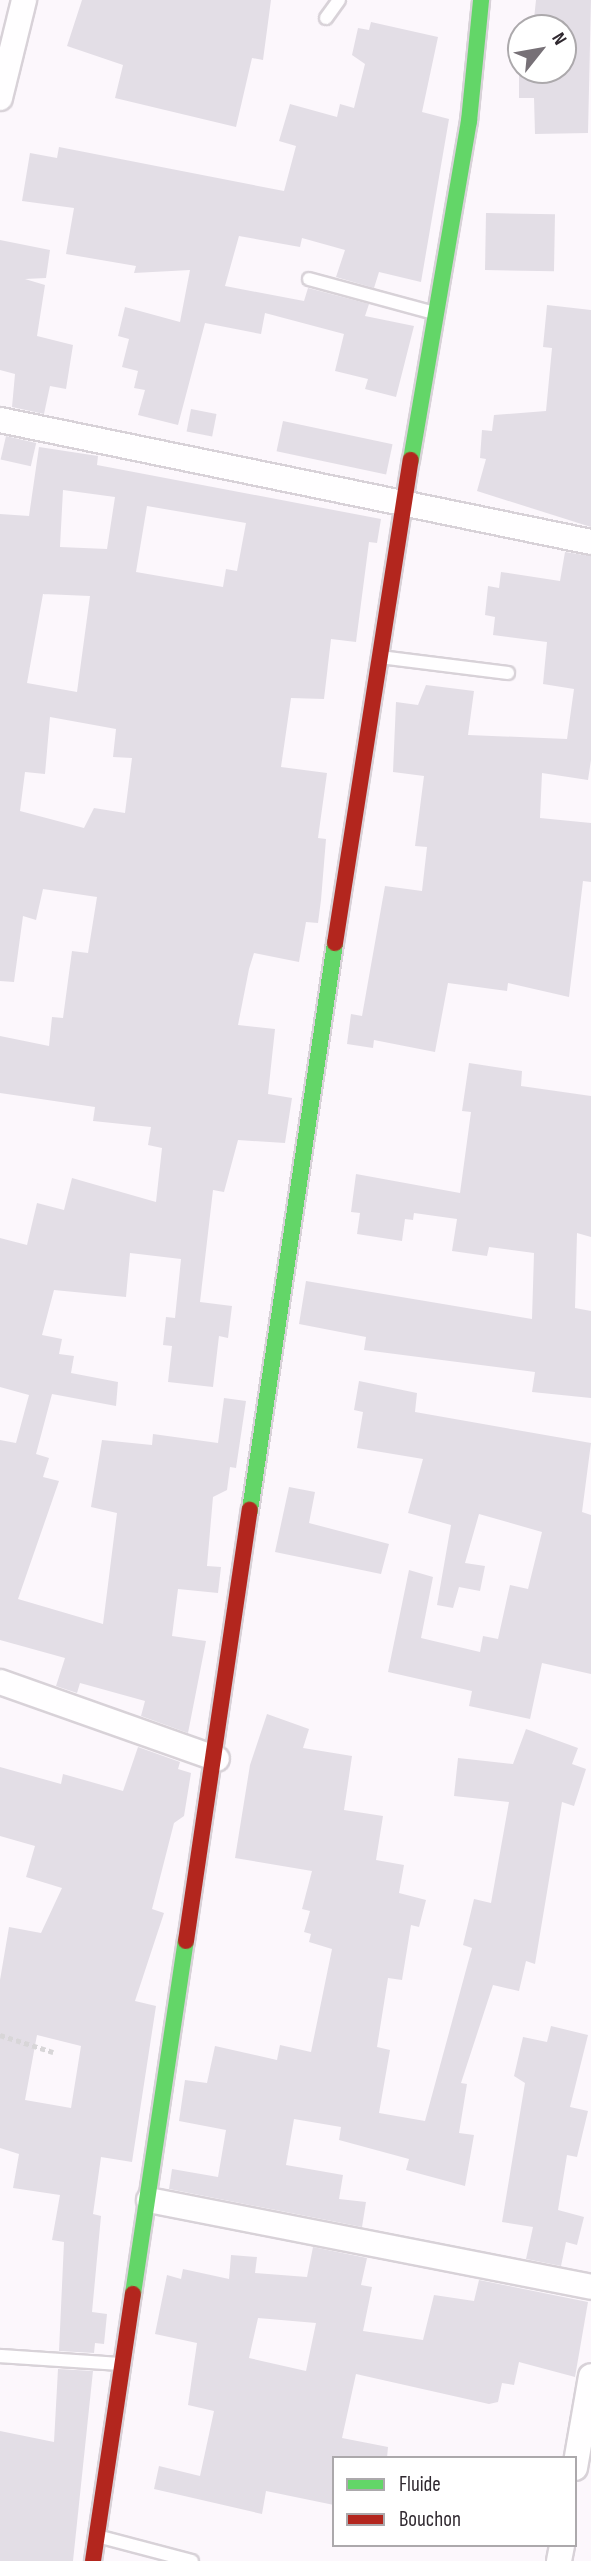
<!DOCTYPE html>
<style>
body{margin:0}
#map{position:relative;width:591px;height:2561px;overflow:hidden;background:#fcf7fc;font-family:"Sofia Sans Condensed",sans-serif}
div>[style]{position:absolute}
.building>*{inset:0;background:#e3dee6;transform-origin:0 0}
.path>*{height:4.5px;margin-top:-2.25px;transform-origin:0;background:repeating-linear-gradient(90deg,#d8d6d8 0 5px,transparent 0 8.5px)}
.roads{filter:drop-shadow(2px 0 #d8d2d8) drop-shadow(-2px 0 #d8d2d8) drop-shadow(0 2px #d8d2d8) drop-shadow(0 -2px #d8d2d8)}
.lane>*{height:12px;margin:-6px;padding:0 6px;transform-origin:6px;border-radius:6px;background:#fffeff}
.street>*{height:24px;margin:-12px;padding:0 12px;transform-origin:12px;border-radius:12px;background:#fffeff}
.fast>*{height:16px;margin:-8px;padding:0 8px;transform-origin:8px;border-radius:8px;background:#63d668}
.jam>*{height:16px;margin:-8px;padding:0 8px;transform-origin:8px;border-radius:8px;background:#b3261e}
span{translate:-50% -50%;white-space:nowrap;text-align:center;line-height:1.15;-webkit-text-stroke:6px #fff;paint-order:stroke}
.legend{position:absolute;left:332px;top:2456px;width:245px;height:91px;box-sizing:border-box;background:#fff;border:2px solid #aca9ac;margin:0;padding:9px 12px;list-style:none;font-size:21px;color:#302930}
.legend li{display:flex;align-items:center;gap:14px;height:35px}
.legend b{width:35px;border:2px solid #aca9ac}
.north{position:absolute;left:507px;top:14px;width:70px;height:70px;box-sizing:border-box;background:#fff;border:2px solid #aca9ac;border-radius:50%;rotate:59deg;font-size:19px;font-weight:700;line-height:28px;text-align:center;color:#302930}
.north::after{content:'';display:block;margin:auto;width:24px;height:32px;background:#777177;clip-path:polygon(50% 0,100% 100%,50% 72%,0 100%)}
</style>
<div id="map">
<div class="building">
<div style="clip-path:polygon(82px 0,271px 0,263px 60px,252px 58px,236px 127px,115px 98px,123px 65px,67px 46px)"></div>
<div style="clip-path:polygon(536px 0,591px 0,588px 133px,535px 134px,534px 98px,519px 98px,519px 49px,521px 70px,563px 70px,563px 28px,533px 28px)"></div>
<div style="clip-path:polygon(371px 22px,438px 37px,422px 112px,449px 119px,421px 282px,379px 272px,374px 288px,336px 277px,345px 250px,302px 238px,300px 247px,239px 236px,225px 286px,304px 301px,308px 288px,369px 304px,365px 316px,414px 326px,396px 397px,365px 389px,368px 379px,335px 371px,344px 334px,265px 313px,261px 334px,205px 323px,178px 425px,138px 415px,145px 390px,134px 388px,138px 371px,122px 367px,129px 339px,118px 336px,125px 307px,180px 322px,190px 270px,134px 273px,136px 266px,66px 254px,74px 208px,22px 201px,30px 153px,57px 158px,59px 147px,284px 191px,296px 146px,279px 141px,290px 104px,337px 117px,340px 104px,354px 108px,365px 64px,352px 55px,358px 28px,369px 30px)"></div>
<div style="left:486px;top:213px;width:69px;height:57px;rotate:1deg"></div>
<div style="clip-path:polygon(0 240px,50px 250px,46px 278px,25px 279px,45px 285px,37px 336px,73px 345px,66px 389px,50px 386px,44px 414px,12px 407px,15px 374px,0 370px)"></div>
<div style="clip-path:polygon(547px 305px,591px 310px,591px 527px,477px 491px,486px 459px,480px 458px,482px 430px,492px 431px,494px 415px,546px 411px,552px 348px,543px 347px)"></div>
<div style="left:191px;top:409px;width:26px;height:23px;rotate:11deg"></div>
<div style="left:283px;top:421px;width:112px;height:31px;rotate:12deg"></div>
<div style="left:6px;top:436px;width:31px;height:24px;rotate:13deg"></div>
<div style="clip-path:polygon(evenodd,39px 447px,98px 456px,97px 465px,381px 519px,377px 543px,369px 542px,356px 642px,331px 639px,324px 699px,291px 698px,281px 767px,327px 773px,318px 838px,326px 839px,321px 900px,318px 923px,306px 922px,299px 962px,254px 953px,249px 969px,238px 1025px,275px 1029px,268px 1094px,292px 1098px,285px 1143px,238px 1140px,224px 1192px,213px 1190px,200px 1302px,232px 1306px,228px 1338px,219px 1336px,213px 1387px,168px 1382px,172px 1346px,163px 1345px,166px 1317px,175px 1318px,181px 1259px,130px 1253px,126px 1297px,54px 1290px,42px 1335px,62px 1339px,59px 1354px,74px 1356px,71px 1373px,118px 1382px,116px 1406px,52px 1394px,36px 1454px,49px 1458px,43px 1477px,59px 1481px,18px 1599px,103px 1624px,117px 1513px,91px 1507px,102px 1440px,152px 1445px,153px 1434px,218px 1443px,224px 1398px,246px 1401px,236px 1468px,230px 1467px,227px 1490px,213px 1497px,207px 1566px,221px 1567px,218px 1593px,178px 1589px,172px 1636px,206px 1641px,188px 1733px,141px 1716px,145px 1701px,80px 1683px,77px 1693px,56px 1686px,65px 1658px,0 1640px,0 1440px,16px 1443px,29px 1395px,0 1387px,0 1238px,27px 1245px,37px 1203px,64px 1210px,72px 1178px,156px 1202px,162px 1148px,148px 1145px,151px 1127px,93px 1121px,95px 1107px,0 1093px,0 1036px,49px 1046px,52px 1017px,63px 1018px,72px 951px,88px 953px,97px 897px,43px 889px,36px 920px,23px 916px,14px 982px,0 981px,0 514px,29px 516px,39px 447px,63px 490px,115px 497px,107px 549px,60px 547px,63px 490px,39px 447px,147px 506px,246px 523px,237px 571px,226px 569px,223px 587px,136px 572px,147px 506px,39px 447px,43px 594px,90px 596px,77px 692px,27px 683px,43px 594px,39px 447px,50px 717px,116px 729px,113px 757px,132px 758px,125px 813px,94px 808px,84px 828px,20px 811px,25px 772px,45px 774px,50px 717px)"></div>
<div style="clip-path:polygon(565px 552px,591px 556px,591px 760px,588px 780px,542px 773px,540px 818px,591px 823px,591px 882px,583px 881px,569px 997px,508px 983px,507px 991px,448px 983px,435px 1052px,374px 1040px,373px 1048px,347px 1044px,351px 1014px,362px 1016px,385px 886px,422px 891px,427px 847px,415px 846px,424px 776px,393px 772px,396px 702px,418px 705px,426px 685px,474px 691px,468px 735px,567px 739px,574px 689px,543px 684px,547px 642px,493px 635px,495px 617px,485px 615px,488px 586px,499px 588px,501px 572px,560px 581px)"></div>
<div style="clip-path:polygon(469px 1063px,522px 1071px,521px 1086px,591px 1096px,591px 1237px,577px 1233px,575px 1308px,591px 1311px,591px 1398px,532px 1392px,535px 1372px,364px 1350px,366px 1337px,299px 1324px,306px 1281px,532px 1319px,534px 1253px,489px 1247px,487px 1256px,452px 1251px,457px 1219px,414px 1213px,413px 1220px,405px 1219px,402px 1241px,357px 1234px,360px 1213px,351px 1212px,356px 1174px,460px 1193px,471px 1112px,462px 1111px)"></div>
<div style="clip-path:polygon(359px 1381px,417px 1393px,415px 1412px,591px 1443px,582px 1512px,591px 1515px,591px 1674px,542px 1663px,530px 1719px,469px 1706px,472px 1691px,388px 1672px,409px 1570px,433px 1577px,421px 1638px,480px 1652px,483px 1636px,498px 1639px,510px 1585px,528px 1589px,542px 1532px,479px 1514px,465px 1563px,485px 1566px,480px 1591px,459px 1587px,453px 1608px,437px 1605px,451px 1525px,408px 1513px,423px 1459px,357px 1448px,363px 1412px,354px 1410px)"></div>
<div style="clip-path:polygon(289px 1487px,315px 1492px,309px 1523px,389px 1544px,381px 1574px,275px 1552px)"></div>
<div style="clip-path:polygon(267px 1714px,309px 1729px,303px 1748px,352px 1756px,344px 1810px,383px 1816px,376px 1860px,404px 1865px,399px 1893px,426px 1900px,419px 1927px,411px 1925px,402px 1980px,388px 1978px,377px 2047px,390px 2050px,379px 2113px,425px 2121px,472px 1948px,463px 1945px,474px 1899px,491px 1903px,509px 1802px,454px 1796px,458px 1758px,513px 1764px,526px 1729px,578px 1748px,572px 1764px,586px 1769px,574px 1806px,562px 1802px,535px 1964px,526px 1961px,519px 1991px,493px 1985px,461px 2083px,467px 2084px,459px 2133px,474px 2135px,465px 2186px,406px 2170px,409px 2159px,339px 2140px,341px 2127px,294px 2119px,286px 2165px,343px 2175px,339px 2199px,366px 2202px,362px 2227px,169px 2189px,172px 2169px,218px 2177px,226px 2130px,179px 2121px,185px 2080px,207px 2083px,215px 2046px,277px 2060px,280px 2045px,311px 2052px,332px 1949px,309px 1942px,311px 1934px,304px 1932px,310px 1911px,302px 1909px,312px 1871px,235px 1858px,250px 1765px)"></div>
<div style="clip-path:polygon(evenodd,138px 1747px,180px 1762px,178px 1769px,191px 1773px,184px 1816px,174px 1823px,152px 1909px,164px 1913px,135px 2001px,156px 2006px,132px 2162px,101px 2157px,93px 2214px,101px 2216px,92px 2312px,107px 2314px,104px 2344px,95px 2343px,94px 2353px,59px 2351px,64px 2242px,52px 2240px,60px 2195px,13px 2188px,19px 2154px,0 2148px,0 1980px,9px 1927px,41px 1933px,62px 1888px,26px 1877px,35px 1846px,0 1836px,0 1767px,61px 1784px,63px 1774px,123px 1791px,138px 1747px,37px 2035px,81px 2046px,71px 2108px,25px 2100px,37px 2035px)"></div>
<div style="clip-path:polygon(551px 2026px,588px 2035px,570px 2107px,588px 2111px,577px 2157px,567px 2155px,558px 2210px,584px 2217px,577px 2245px,566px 2242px,561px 2266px,526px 2259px,533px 2227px,502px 2222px,525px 2083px,514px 2076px,523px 2037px,547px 2042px)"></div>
<div style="clip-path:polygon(evenodd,313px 2247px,367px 2258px,361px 2285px,372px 2287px,363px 2331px,423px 2340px,434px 2295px,474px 2301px,479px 2280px,588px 2302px,575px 2377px,519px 2362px,514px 2385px,502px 2383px,498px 2402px,489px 2404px,356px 2374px,342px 2438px,388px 2447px,387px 2458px,334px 2458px,334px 2505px,266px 2491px,262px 2514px,154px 2489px,159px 2466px,200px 2476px,214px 2411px,188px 2405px,197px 2343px,155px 2334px,167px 2275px,181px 2279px,183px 2269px,229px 2279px,231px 2255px,257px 2257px,255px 2273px,307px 2277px,313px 2247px,258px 2318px,316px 2323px,306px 2371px,249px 2358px,258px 2318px)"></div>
<div style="clip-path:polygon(58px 2369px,93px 2371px,73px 2561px,0 2561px,0 2431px,54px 2442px)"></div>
</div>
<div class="path">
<div style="left:0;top:2035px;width:56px;rotate:17.8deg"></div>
</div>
<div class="roads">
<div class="lane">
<div style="left:326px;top:18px;width:22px;rotate:-54deg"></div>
<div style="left:309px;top:279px;width:130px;rotate:15.2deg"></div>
<div style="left:380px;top:657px;width:129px;rotate:7.1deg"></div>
<div style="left:0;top:2356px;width:122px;rotate:3.8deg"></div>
<div style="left:101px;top:2537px;width:94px;rotate:14.8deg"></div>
</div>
<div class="street">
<div style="left:0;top:98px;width:101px;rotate:-76.2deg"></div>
<div style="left:0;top:420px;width:603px;rotate:11.66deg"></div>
<div style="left:0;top:1682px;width:230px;rotate:19.5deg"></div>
<div style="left:149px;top:2200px;width:450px;rotate:11.1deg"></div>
<div style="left:575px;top:2468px;width:93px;rotate:-80.1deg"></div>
<div style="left:559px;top:2561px;width:16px;rotate:-79deg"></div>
</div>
<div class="fast">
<div style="left:411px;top:460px;width:344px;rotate:-80.3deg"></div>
<div style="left:469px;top:121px;width:122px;rotate:-84.3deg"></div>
<div style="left:250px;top:1510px;width:573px;rotate:-81.47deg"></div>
<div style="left:133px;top:2294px;width:357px;rotate:-81.5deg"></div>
</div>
<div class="jam">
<div style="left:335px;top:943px;width:489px;rotate:-81.1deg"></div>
<div style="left:186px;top:1941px;width:436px;rotate:-81.6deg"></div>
<div style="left:93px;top:2561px;width:270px;rotate:-81.5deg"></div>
</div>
</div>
<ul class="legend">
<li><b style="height:9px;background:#63d668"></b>Fluide</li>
<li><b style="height:9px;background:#b3261e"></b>Bouchon</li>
</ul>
<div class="north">N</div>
</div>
